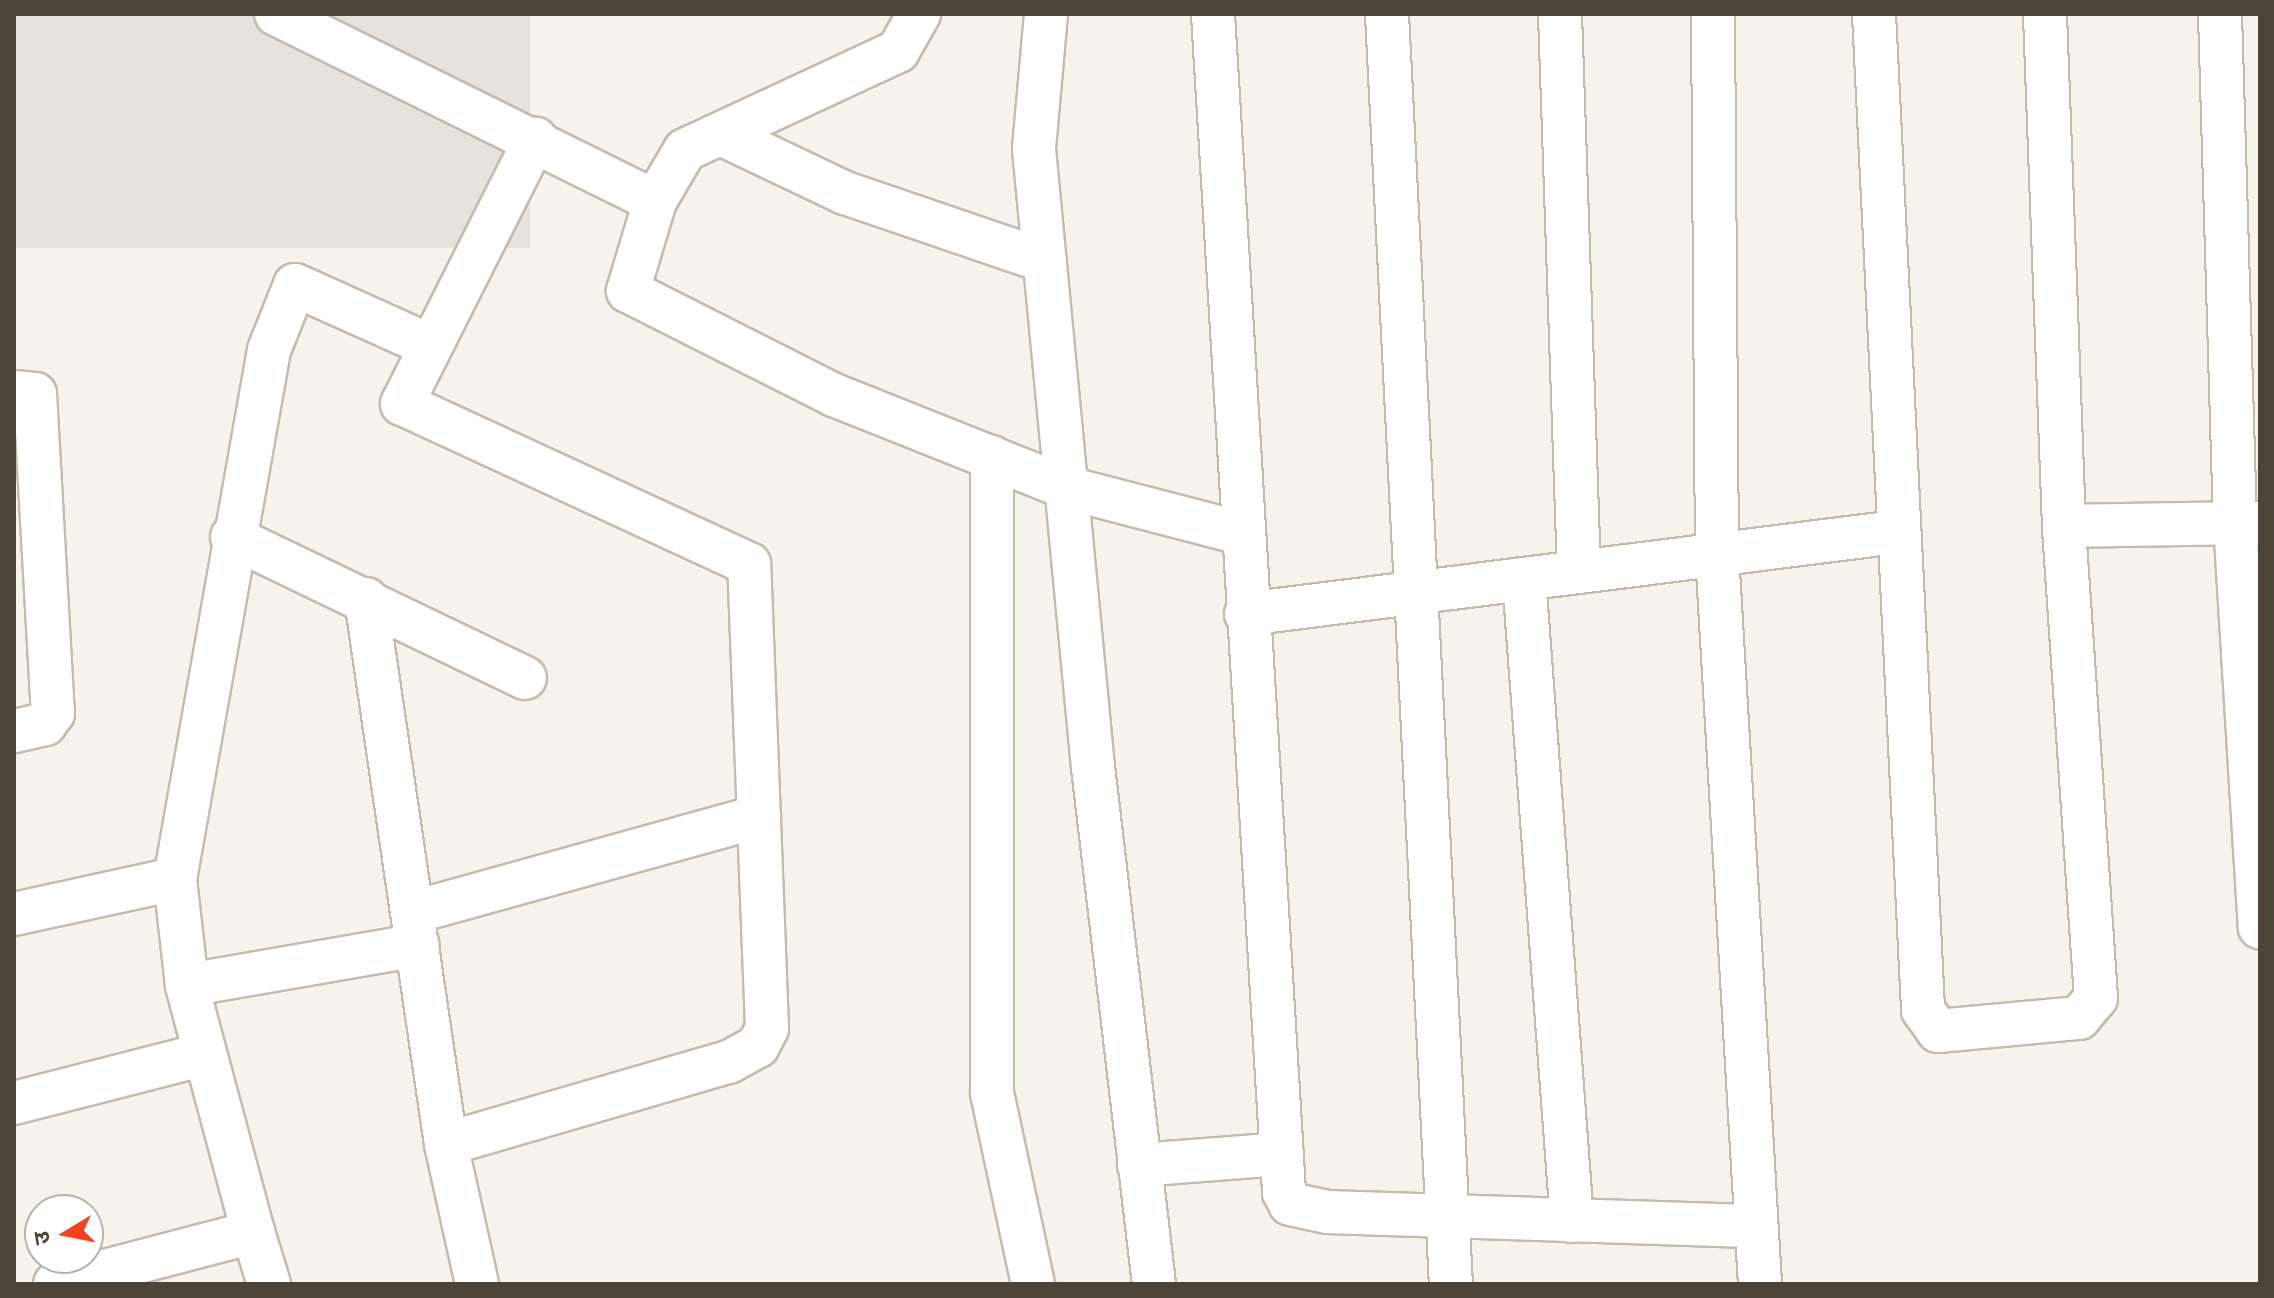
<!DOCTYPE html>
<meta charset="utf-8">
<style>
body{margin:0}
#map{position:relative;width:2274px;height:1298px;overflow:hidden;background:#f6f3ec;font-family:"Source Sans 3","Noto Sans Devanagari",sans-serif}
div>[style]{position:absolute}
.industrial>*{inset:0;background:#e6e2dd;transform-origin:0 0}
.roads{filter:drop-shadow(2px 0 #c2bbae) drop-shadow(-2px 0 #c2bbae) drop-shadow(0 2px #c2bbae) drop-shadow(0 -2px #c2bbae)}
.minor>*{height:42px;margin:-21px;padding:0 21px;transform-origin:21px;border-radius:21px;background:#fff}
span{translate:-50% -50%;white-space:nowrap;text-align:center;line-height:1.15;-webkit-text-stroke:7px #fff;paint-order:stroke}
.frame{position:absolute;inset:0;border:16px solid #4b4439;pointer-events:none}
.north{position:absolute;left:24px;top:1194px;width:80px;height:80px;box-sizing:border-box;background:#fff;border:2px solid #b7b4b0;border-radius:50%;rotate:260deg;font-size:22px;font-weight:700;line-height:32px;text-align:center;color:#4b4439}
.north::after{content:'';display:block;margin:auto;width:28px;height:36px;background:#fc3f1d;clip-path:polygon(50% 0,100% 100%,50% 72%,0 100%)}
</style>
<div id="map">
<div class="industrial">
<div style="left:14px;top:14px;width:516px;height:234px"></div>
</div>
<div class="roads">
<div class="minor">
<div style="left:276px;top:14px;width:423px;rotate:26.3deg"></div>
<div style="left:655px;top:201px;width:94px;rotate:106.7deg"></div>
<div style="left:628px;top:291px;width:231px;rotate:26.8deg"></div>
<div style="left:834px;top:395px;width:252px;rotate:21.7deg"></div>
<div style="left:1068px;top:488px;width:179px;rotate:14.6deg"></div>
<div style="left:1046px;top:14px;width:136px;rotate:95.1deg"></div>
<div style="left:1034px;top:149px;width:621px;rotate:84.55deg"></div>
<div style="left:1093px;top:767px;width:521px;rotate:83.27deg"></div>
<div style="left:1213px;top:14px;width:1180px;rotate:86.55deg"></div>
<div style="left:1284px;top:1192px;width:13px;rotate:63deg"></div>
<div style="left:1290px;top:1204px;width:39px;rotate:12deg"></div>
<div style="left:1328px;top:1212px;width:428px;rotate:1.9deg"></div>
<div style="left:1387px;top:14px;width:1272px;rotate:87.12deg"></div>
<div style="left:1560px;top:14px;width:558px;rotate:88.05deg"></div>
<div style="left:1713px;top:14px;width:540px;rotate:89.58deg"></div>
<div style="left:1717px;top:554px;width:731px;rotate:86.63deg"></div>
<div style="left:1874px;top:14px;width:997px;rotate:87.18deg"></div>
<div style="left:1923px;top:1010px;width:26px;rotate:54deg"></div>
<div style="left:1938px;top:1031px;width:142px;rotate:-5.3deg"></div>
<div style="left:2079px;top:1018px;width:26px;rotate:-50deg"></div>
<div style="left:2096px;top:998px;width:473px;rotate:-93.9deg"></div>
<div style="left:2064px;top:526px;width:512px;rotate:-92.13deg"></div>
<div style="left:2220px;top:14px;width:508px;rotate:88.31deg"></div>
<div style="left:2235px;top:522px;width:406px;rotate:86.5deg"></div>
<div style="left:723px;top:135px;width:135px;rotate:25.4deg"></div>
<div style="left:845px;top:193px;width:211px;rotate:18.8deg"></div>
<div style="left:655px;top:201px;width:59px;rotate:-59.5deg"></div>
<div style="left:685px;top:150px;width:235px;rotate:-24.9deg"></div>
<div style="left:898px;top:51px;width:43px;rotate:-60.4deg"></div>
<div style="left:14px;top:392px;width:21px;rotate:5deg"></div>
<div style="left:35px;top:394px;width:320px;rotate:86.8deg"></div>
<div style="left:53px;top:713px;width:14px;rotate:126deg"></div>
<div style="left:45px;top:724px;width:32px;rotate:167deg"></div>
<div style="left:992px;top:457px;width:636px;rotate:90deg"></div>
<div style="left:992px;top:1093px;width:195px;rotate:77.9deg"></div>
<div style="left:2064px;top:526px;width:196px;rotate:-0.9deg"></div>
<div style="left:232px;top:537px;width:325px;rotate:25.7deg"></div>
<div style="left:1524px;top:579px;width:644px;rotate:85.72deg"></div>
<div style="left:366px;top:599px;width:551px;rotate:81.65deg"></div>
<div style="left:446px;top:1144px;width:143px;rotate:77.5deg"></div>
<div style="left:1246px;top:614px;width:655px;rotate:-7.19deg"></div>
<div style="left:414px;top:912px;width:358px;rotate:-15.5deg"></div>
<div style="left:14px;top:914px;width:165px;rotate:-12.3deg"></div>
<div style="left:187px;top:985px;width:234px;rotate:-9.8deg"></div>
<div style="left:14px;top:1103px;width:197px;rotate:-14.4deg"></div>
<div style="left:446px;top:1144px;width:295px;rotate:-16.2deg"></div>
<div style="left:729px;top:1062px;width:33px;rotate:-29deg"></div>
<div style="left:758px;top:1046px;width:20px;rotate:-63deg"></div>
<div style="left:767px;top:1028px;width:464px;rotate:-92.2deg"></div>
<div style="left:749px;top:564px;width:382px;rotate:-155.2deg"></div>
<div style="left:402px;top:404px;width:297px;rotate:-63.3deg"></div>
<div style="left:1139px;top:1165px;width:143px;rotate:-4.4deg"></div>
<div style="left:253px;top:1232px;width:54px;rotate:72.9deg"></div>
<div style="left:55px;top:1284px;width:205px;rotate:-14.7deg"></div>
<div style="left:253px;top:1232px;width:256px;rotate:-105deg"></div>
<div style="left:187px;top:985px;width:107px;rotate:-96.5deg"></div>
<div style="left:175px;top:879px;width:537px;rotate:-79.92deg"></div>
<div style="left:269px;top:350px;width:70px;rotate:-68.2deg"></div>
<div style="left:295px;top:285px;width:149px;rotate:24.2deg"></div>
</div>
</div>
<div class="frame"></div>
<div class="north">उ</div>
</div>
